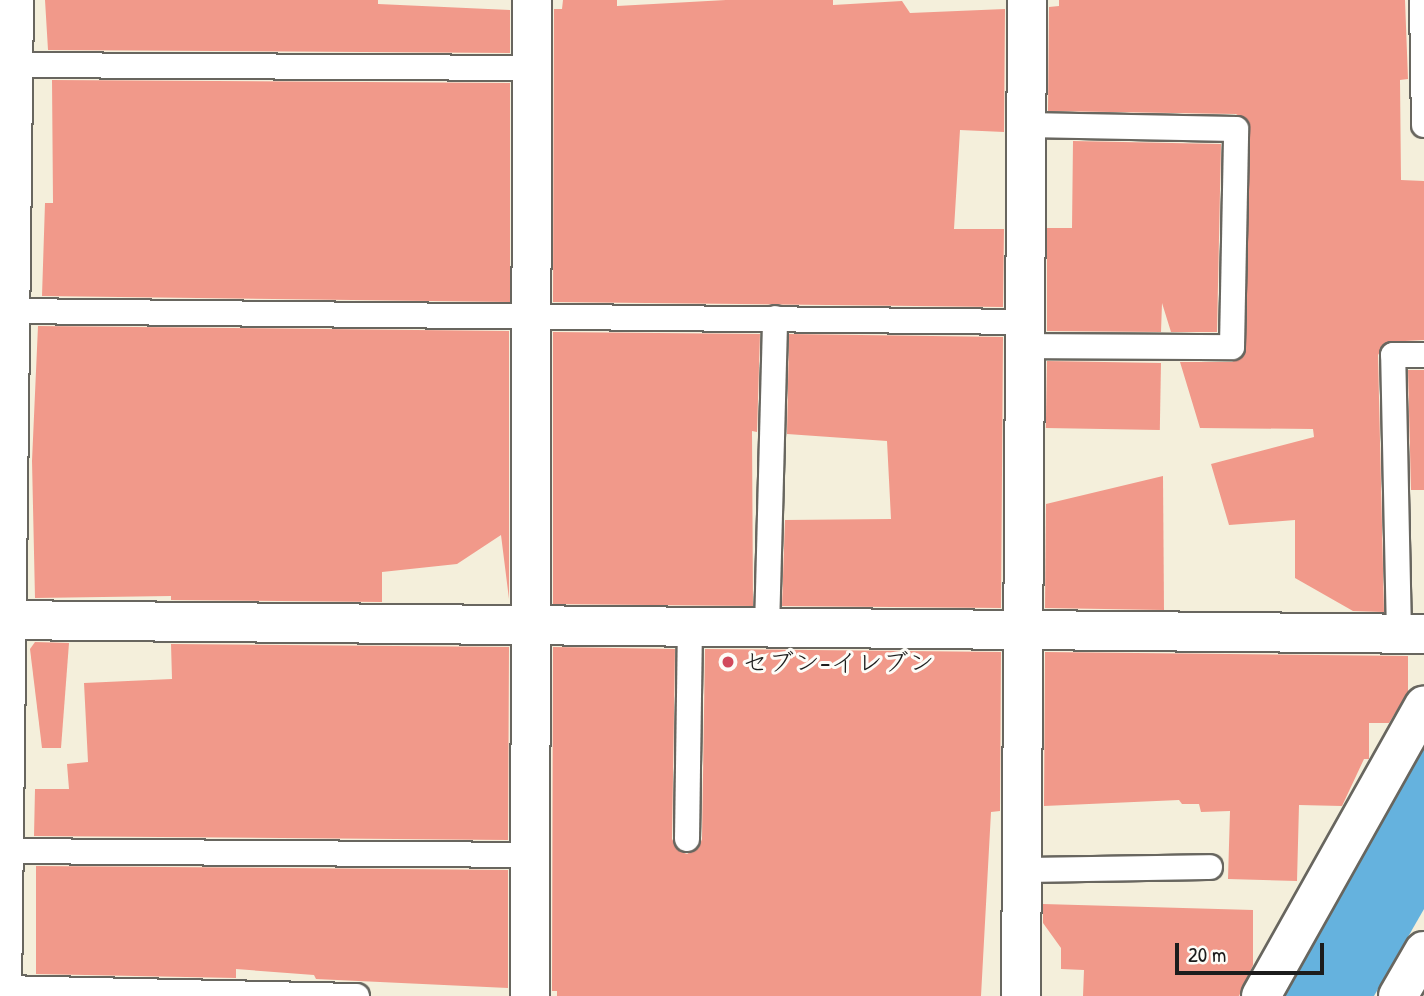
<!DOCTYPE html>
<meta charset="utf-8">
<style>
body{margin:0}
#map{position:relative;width:1424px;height:996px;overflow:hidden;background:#f4efdb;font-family:"Patrick Hand","Klee One",sans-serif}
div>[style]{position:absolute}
.water>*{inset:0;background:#65b2de}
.building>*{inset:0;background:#f1998a;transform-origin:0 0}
.roads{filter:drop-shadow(2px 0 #68665f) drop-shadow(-2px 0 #68665f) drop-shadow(0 2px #68665f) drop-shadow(0 -2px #68665f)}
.service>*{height:24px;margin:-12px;padding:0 12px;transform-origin:12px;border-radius:12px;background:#fff}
.minor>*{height:38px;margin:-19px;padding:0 19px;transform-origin:19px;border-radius:19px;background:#fff}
.dots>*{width:19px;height:19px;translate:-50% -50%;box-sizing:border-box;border:4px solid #fdfcf7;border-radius:50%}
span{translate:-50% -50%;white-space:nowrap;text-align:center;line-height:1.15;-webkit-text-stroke:6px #fdfcf7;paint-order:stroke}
.poi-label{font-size:26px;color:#1c1c1c}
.left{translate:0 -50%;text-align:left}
.scale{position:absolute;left:1175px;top:943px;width:149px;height:32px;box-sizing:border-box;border:4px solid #1c1c1c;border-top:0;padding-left:9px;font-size:21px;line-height:24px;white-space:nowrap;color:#1c1c1c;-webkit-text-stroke:5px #fdfcf7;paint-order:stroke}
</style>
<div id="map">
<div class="water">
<div style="clip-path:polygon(1424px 730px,1424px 909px,1374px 996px,1273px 996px)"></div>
</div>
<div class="building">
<div style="clip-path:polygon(45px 0,378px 0,378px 4px,510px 10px,510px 53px,48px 50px)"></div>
<div style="clip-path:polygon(563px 0,617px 0,617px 6px,726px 0,833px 0,833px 5px,902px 1px,910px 13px,1005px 9px,1004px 132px,960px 130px,954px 229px,1004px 229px,1003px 307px,553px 302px,554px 9px,562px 9px)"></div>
<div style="clip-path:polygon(1059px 0,1405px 0,1408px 79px,1400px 80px,1401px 180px,1424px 181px,1424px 340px,1386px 342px,1378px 355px,1384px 612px,1353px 611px,1295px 578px,1295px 520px,1229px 525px,1211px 464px,1314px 437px,1313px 429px,1200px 428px,1180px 362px,1232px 362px,1245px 354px,1249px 122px,1236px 114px,1048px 111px,1049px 7px,1059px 6px)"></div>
<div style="clip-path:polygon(52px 80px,510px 83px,510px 302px,42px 296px,45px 203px,53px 203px)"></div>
<div style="clip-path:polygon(1073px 141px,1221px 144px,1217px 332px,1171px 332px,1162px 303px,1161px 332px,1047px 331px,1047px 228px,1072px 228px)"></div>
<div style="clip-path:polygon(38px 326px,509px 331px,509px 599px,501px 535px,457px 564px,382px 572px,382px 602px,171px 600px,171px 596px,35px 598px,32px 461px)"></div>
<div style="clip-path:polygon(553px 332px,760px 334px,757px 432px,752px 431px,753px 606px,553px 604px)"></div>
<div style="clip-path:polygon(789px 334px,1003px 337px,1001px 608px,782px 606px,785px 520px,891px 519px,887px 441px,787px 434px)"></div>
<div style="left:1047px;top:361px;width:114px;height:67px;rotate:1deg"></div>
<div style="clip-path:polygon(1408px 370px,1424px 370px,1424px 490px,1411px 490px)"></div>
<div style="clip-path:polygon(1163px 476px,1164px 610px,1045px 608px,1046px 504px)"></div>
<div style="clip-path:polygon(35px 642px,69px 643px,61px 748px,42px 748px,30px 649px)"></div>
<div style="clip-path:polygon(171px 644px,509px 647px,508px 840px,34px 836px,35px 789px,69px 789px,67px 764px,88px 762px,84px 683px,172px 679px)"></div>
<div style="clip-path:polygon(553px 647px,675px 649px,672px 839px,679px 851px,687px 854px,699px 847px,702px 839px,705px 649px,1001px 652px,1000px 811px,991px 812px,981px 996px,557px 996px,557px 991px,552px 991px)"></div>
<div style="clip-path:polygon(1045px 652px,1408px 656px,1408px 692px,1389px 723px,1369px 723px,1369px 759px,1364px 759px,1342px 806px,1299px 805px,1297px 881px,1228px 879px,1230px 811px,1201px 812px,1199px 804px,1182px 804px,1179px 800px,1044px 806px)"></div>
<div style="clip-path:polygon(36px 866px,508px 870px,508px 988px,316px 979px,314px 975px,236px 969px,236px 978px,36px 974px)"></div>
<div style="clip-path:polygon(1043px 904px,1253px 910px,1253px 965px,1239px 996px,1083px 996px,1084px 970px,1061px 969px,1061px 948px,1043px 923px)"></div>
</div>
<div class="roads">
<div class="service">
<div style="left:1422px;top:0;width:125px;rotate:89.1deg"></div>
<div style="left:13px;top:65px;width:519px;rotate:0.33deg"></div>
<div style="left:10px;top:311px;width:1014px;rotate:0.62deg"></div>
<div style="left:1023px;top:346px;width:209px;rotate:0.3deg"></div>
<div style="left:1232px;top:347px;width:218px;rotate:-88.9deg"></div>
<div style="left:1236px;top:129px;width:210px;rotate:-178.9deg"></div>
<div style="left:767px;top:629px;width:311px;rotate:-88.5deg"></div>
<div style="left:1399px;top:634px;width:279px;rotate:-91.2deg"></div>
<div style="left:1393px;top:355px;width:31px"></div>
<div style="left:687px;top:839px;width:210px;rotate:-89.2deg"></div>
<div style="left:3px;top:851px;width:527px;rotate:0.43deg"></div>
<div style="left:1023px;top:870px;width:187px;rotate:-0.9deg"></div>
<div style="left:2px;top:988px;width:355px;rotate:1.3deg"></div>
</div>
<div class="minor">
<div style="left:0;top:620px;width:1424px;rotate:0.56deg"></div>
<div style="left:2px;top:996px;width:996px;rotate:-89.31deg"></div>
<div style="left:530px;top:996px;width:996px;rotate:-89.88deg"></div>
<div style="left:1021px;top:996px;width:996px;rotate:-89.65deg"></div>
<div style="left:1261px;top:996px;width:333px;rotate:-60.7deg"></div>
<div style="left:1398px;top:996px;width:52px;rotate:-60deg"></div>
</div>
</div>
<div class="dots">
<div style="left:728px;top:662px;background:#d1495b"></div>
</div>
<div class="poi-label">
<span class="left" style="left:742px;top:662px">セブン-イレブン</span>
</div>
<div class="scale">20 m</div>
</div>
